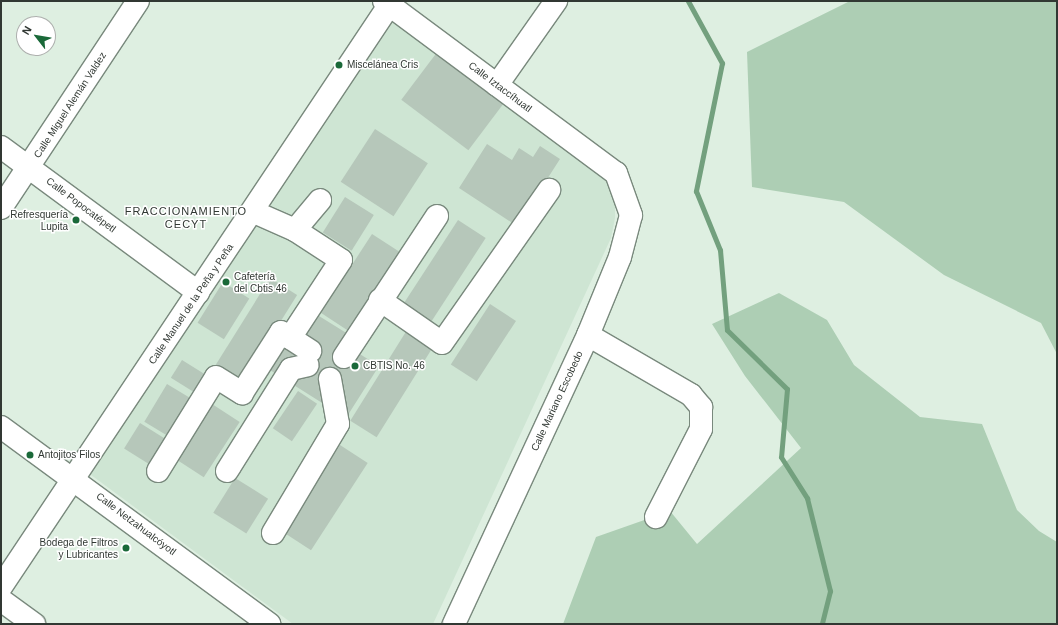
<!DOCTYPE html>
<meta charset="utf-8">
<style>
body{margin:0}
#map{position:relative;width:1058px;height:625px;overflow:hidden;background:#deefe1;font-family:Helvetica,sans-serif}
div>[style]{position:absolute}
.built>*{inset:0;background:#cee5d3}
.green>*{inset:0;background:#adceb4}
.stream>*{height:5px;margin:-2.5px;padding:0 2.5px;transform-origin:2.5px;border-radius:2.5px;background:#73a07e}
.building>*{inset:0;background:#b6c7ba;transform-origin:0 0}
.roads{filter:drop-shadow(1px 0 #79897d) drop-shadow(-1px 0 #79897d) drop-shadow(0 1px #79897d) drop-shadow(0 -1px #79897d)}
.minor>*{height:22px;margin:-11px;padding:0 11px;transform-origin:11px;border-radius:11px;background:#fff}
.dots>*{width:11px;height:11px;translate:-50% -50%;box-sizing:border-box;border:2px solid #fff;border-radius:50%}
span{translate:-50% -50%;white-space:nowrap;text-align:center;line-height:1.15;-webkit-text-stroke:3px #fff;paint-order:stroke}
.poi-label{font-size:10px;color:#313833}
.left{translate:0 -50%;text-align:left}
.right{translate:-100% -50%;text-align:right}
.street-label{font-size:10px;color:#313833}
.neighbourhood-label{font-size:11px;color:#313833;letter-spacing:1px}
.frame{position:absolute;inset:0;border:2px solid #313833;pointer-events:none}
.north{position:absolute;left:16px;top:16px;width:40px;height:40px;box-sizing:border-box;background:#fff;border:1px solid #adafad;border-radius:50%;rotate:301deg;font-size:11px;font-weight:700;line-height:16px;text-align:center;color:#313833}
.north::after{content:'';display:block;margin:auto;width:14px;height:18px;background:#1a6939;clip-path:polygon(50% 0,100% 100%,50% 72%,0 100%)}
</style>
<div id="map">
<div class="built">
<div style="clip-path:polygon(393px 18px,605px 178px,615px 196px,615px 218px,611px 238px,433px 624px,293px 624px,87px 472px)"></div>
</div>
<div class="green">
<div style="clip-path:polygon(850px 1px,1057px 1px,1057px 354px,1041px 323px,944px 275px,844px 202px,752px 187px,747px 52px)"></div>
<div style="clip-path:polygon(779px 293px,827px 320px,854px 365px,920px 417px,982px 424px,1017px 510px,1039px 531px,1057px 542px,1057px 624px,563px 624px,596px 537px,670px 511px,697px 544px,801px 448px,745px 376px,712px 324px)"></div>
</div>
<div class="stream">
<div style="left:688px;top:1px;width:71px;rotate:61.3deg"></div>
<div style="left:722px;top:63px;width:131px;rotate:101.5deg"></div>
<div style="left:696px;top:191px;width:64px;rotate:67.9deg"></div>
<div style="left:720px;top:250px;width:80px;rotate:85deg"></div>
<div style="left:727px;top:330px;width:84px;rotate:44.5deg"></div>
<div style="left:787px;top:389px;width:68px;rotate:95deg"></div>
<div style="left:781px;top:457px;width:49px;rotate:57.6deg"></div>
<div style="left:807px;top:498px;width:96px;rotate:76.1deg"></div>
<div style="left:830px;top:591px;width:34px;rotate:104deg"></div>
</div>
<div class="building">
<div style="left:438px;top:51px;width:84px;height:61px;rotate:37deg"></div>
<div style="left:375px;top:129px;width:63px;height:63px;rotate:33deg"></div>
<div style="clip-path:polygon(487px 144px,512px 160px,519px 148px,533px 157px,540px 146px,560px 159px,517px 226px,459px 188px)"></div>
<div style="left:345px;top:197px;width:34px;height:42px;rotate:32deg"></div>
<div style="left:458px;top:220px;width:33px;height:100px;rotate:33deg"></div>
<div style="left:372px;top:234px;width:35px;height:94px;rotate:33deg"></div>
<div style="left:270px;top:278px;width:32px;height:107px;rotate:32deg"></div>
<div style="left:223px;top:282px;width:31px;height:48px;rotate:32deg"></div>
<div style="left:490px;top:304px;width:31px;height:72px;rotate:33deg"></div>
<div style="clip-path:polygon(296px 310px,315px 322px,319px 316px,348px 334px,342px 343px,379px 366px,346px 418px,262px 365px)"></div>
<div style="left:407px;top:330px;width:31px;height:107px;rotate:32deg"></div>
<div style="left:182px;top:360px;width:26px;height:21px;rotate:32deg"></div>
<div style="left:167px;top:384px;width:29px;height:44px;rotate:31deg"></div>
<div style="left:298px;top:391px;width:23px;height:45px;rotate:34deg"></div>
<div style="left:212px;top:404px;width:33px;height:66px;rotate:33deg"></div>
<div style="left:140px;top:423px;width:32px;height:30px;rotate:32deg"></div>
<div style="left:340px;top:445px;width:33px;height:104px;rotate:33deg"></div>
<div style="left:235px;top:478px;width:39px;height:41px;rotate:32deg"></div>
</div>
<div class="roads">
<div class="minor">
<div style="left:384px;top:1px;width:289px;rotate:36.6deg"></div>
<div style="left:616px;top:173px;width:45px;rotate:70.3deg"></div>
<div style="left:631px;top:215px;width:43px;rotate:104.7deg"></div>
<div style="left:620px;top:257px;width:84px;rotate:112.3deg"></div>
<div style="left:588px;top:335px;width:319px;rotate:114.9deg"></div>
<div style="left:497px;top:85px;width:103px;rotate:-54.9deg"></div>
<div style="left:1px;top:147px;width:245px;rotate:36.4deg"></div>
<div style="left:1px;top:208px;width:248px;rotate:-56.5deg"></div>
<div style="left:254px;top:212px;width:45px;rotate:23.7deg"></div>
<div style="left:295px;top:230px;width:39px;rotate:-50deg"></div>
<div style="left:380px;top:300px;width:75px;rotate:34.7deg"></div>
<div style="left:442px;top:343px;width:187px;rotate:-55deg"></div>
<div style="left:588px;top:335px;width:119px;rotate:30.2deg"></div>
<div style="left:691px;top:395px;width:16px;rotate:50deg"></div>
<div style="left:701px;top:407px;width:22px;rotate:90deg"></div>
<div style="left:701px;top:429px;width:99px;rotate:117.1deg"></div>
<div style="left:290px;top:338px;width:93px;rotate:-56.8deg"></div>
<div style="left:341px;top:260px;width:55px;rotate:-146.9deg"></div>
<div style="left:344px;top:357px;width:169px;rotate:-56.6deg"></div>
<div style="left:1px;top:427px;width:333px;rotate:36.3deg"></div>
<div style="left:158px;top:471px;width:110px;rotate:-58.3deg"></div>
<div style="left:216px;top:377px;width:31px;rotate:32deg"></div>
<div style="left:242px;top:393px;width:72px;rotate:-57.4deg"></div>
<div style="left:281px;top:332px;width:35px;rotate:33deg"></div>
<div style="left:227px;top:471px;width:120px;rotate:-57.9deg"></div>
<div style="left:291px;top:369px;width:17px;rotate:-13deg"></div>
<div style="left:273px;top:533px;width:127px;rotate:-59.2deg"></div>
<div style="left:338px;top:424px;width:46px;rotate:-100.1deg"></div>
<div style="left:1px;top:587px;width:704px;rotate:-56.29deg"></div>
<div style="left:1px;top:600px;width:41px;rotate:36deg"></div>
</div>
</div>
<div class="dots">
<div style="left:339px;top:65px;background:#1a6939"></div>
<div style="left:76px;top:220px;background:#1a6939"></div>
<div style="left:226px;top:282px;background:#1a6939"></div>
<div style="left:355px;top:366px;background:#1a6939"></div>
<div style="left:30px;top:455px;background:#1a6939"></div>
<div style="left:126px;top:548px;background:#1a6939"></div>
</div>
<div class="poi-label">
<span class="left" style="left:347px;top:65px">Miscelánea Cris</span>
<span class="right" style="left:68px;top:220px">Refresquería<br>Lupita</span>
<span class="left" style="left:234px;top:282px">Cafetería<br>del Cbtis 46</span>
<span class="left" style="left:363px;top:366px">CBTIS No. 46</span>
<span class="left" style="left:38px;top:455px">Antojitos Filos</span>
<span class="right" style="left:118px;top:548px">Bodega de Filtros<br>y Lubricantes</span>
</div>
<div class="street-label">
<span style="left:500px;top:87px;rotate:37deg">Calle Iztaccíhuatl</span>
<span style="left:70px;top:105px;rotate:-57deg">Calle Miguel Alemán Valdez</span>
<span style="left:81px;top:205px;rotate:37deg">Calle Popocatépetl</span>
<span style="left:191px;top:304px;rotate:-56deg">Calle Manuel de la Peña y Peña</span>
<span style="left:557px;top:401px;rotate:-65deg">Calle Mariano Escobedo</span>
<span style="left:136px;top:524px;rotate:37deg">Calle Netzahualcóyotl</span>
</div>
<div class="neighbourhood-label">
<span style="left:186px;top:218px">FRACCIONAMIENTO<br>CECYT</span>
</div>
<div class="frame"></div>
<div class="north">N</div>
</div>
